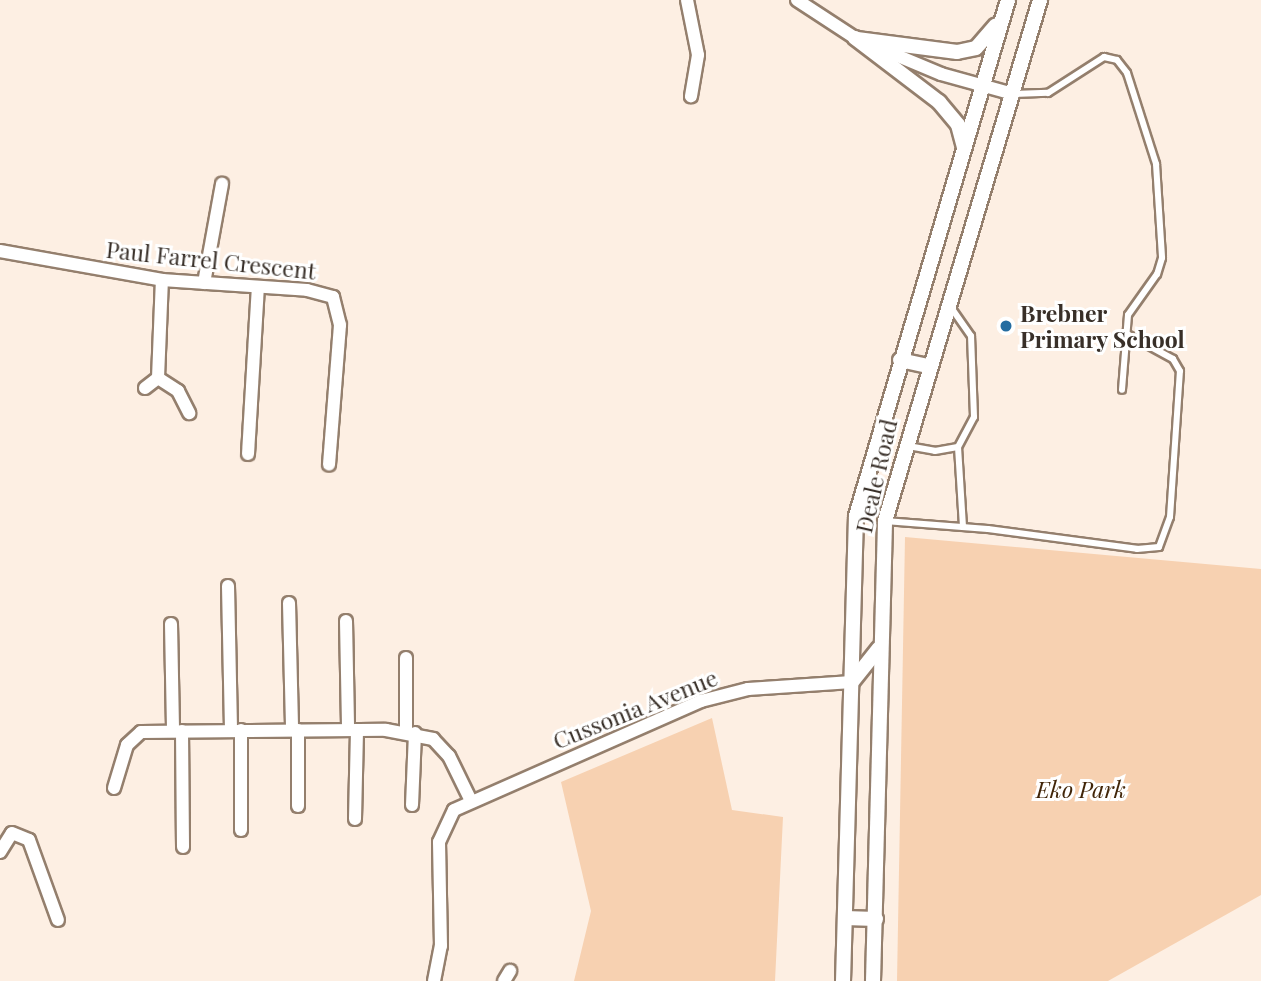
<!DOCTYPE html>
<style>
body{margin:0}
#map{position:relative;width:1261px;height:981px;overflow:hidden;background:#fdefe3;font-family:"Playfair Display",serif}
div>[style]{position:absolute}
.green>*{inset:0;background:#f7d1b1}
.roads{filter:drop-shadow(2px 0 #947f6d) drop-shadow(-2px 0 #947f6d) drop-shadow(0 2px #947f6d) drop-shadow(0 -2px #947f6d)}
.service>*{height:6px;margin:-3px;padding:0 3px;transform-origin:3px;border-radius:3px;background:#fff}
.minor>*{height:12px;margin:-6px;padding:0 6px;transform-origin:6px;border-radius:6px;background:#fff}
.tertiary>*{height:14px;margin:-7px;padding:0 7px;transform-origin:7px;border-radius:7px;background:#fff}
.dots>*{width:19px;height:19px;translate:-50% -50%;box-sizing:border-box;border:4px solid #fff;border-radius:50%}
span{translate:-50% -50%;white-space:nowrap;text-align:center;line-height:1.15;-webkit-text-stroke:6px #fff;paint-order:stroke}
.street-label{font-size:23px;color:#382f28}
.poi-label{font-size:23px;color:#382f28;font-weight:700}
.left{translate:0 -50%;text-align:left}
.park-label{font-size:23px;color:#412508;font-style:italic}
</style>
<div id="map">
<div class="green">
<div style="clip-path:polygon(905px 537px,1261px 569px,1261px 895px,1108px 981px,897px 981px)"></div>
<div style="clip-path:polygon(712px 718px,732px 810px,783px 817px,775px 981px,574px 981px,591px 911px,561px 782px)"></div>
</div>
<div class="roads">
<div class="service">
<div style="left:1013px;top:94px;width:35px;rotate:-2deg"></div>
<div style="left:1048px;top:93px;width:67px;rotate:-32.7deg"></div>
<div style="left:1104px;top:57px;width:13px;rotate:13deg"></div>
<div style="left:1117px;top:60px;width:16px;rotate:52deg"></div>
<div style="left:1127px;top:73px;width:96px;rotate:72.3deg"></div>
<div style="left:1156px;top:164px;width:94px;rotate:86.3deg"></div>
<div style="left:1162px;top:258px;width:17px;rotate:107deg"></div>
<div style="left:1157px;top:274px;width:50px;rotate:125.3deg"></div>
<div style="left:1128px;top:315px;width:75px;rotate:94.6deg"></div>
<div style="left:908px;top:446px;width:27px;rotate:10deg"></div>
<div style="left:935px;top:451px;width:23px;rotate:-10deg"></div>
<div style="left:958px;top:447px;width:34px;rotate:-62deg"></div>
<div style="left:974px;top:417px;width:81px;rotate:-92.1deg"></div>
<div style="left:971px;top:336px;width:39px;rotate:-125deg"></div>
<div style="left:958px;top:447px;width:80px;rotate:86.4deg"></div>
<div style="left:885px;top:521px;width:103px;rotate:4.4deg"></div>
<div style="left:988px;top:529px;width:150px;rotate:7.6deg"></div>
<div style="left:1137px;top:549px;width:22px;rotate:-5deg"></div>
<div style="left:1159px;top:547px;width:32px;rotate:-70deg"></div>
<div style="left:1170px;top:517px;width:146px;rotate:-86.1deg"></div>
<div style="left:1180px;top:371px;width:14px;rotate:-120deg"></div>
<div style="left:1173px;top:359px;width:52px;rotate:-151.5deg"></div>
</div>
<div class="minor">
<div style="left:687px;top:0;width:56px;rotate:78.7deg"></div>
<div style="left:698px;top:55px;width:42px;rotate:99.7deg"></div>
<div style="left:797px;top:0;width:69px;rotate:33.2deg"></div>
<div style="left:855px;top:38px;width:93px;rotate:22.7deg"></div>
<div style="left:941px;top:74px;width:75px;rotate:15.5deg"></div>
<div style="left:0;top:251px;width:165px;rotate:10.1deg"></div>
<div style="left:162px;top:280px;width:145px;rotate:3.9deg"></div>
<div style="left:307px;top:290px;width:27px;rotate:15deg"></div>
<div style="left:333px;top:297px;width:29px;rotate:76deg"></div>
<div style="left:340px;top:325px;width:140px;rotate:94.5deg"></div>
<div style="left:204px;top:283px;width:101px;rotate:-79.7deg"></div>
<div style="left:158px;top:378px;width:24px;rotate:33deg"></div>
<div style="left:178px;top:391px;width:25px;rotate:63deg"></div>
<div style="left:145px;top:388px;width:16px;rotate:-38deg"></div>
<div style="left:158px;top:378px;width:98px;rotate:-87.7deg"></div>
<div style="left:248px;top:454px;width:167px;rotate:-86.6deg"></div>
<div style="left:228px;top:586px;width:144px;rotate:88.8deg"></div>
<div style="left:289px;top:603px;width:127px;rotate:88.6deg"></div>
<div style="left:346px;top:621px;width:109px;rotate:88.9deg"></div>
<div style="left:171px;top:624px;width:107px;rotate:88.9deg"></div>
<div style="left:182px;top:731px;width:116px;rotate:89.5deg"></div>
<div style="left:406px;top:732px;width:74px;rotate:-90deg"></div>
<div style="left:114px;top:788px;width:45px;rotate:-73.2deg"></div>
<div style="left:127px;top:745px;width:19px;rotate:-43deg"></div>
<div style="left:141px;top:732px;width:245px;rotate:-0.5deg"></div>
<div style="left:386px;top:730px;width:48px;rotate:10.8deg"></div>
<div style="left:433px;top:739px;width:23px;rotate:47deg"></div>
<div style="left:449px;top:756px;width:50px;rotate:63.9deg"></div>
<div style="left:412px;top:805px;width:72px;rotate:-87.6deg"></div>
<div style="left:298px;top:806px;width:76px;rotate:-90deg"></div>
<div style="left:355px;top:819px;width:89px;rotate:-88.7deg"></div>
<div style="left:241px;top:830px;width:100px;rotate:-90deg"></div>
<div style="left:0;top:852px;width:22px;rotate:-58deg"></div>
<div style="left:12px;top:833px;width:18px;rotate:22deg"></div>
<div style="left:29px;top:840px;width:85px;rotate:70.1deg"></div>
<div style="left:434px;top:981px;width:36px;rotate:-79deg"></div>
<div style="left:441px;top:946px;width:104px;rotate:-91.1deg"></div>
<div style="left:439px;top:842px;width:35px;rotate:-65deg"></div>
<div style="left:454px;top:810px;width:270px;rotate:-23.8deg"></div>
<div style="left:701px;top:701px;width:49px;rotate:-14.3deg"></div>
<div style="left:748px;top:689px;width:104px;rotate:-3.9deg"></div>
<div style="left:504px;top:981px;width:12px;rotate:-59deg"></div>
</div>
<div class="tertiary">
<div style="left:855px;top:38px;width:106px;rotate:37.3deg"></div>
<div style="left:939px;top:102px;width:30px;rotate:50deg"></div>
<div style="left:958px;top:125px;width:24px;rotate:75deg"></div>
<div style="left:857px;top:39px;width:101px;rotate:7.4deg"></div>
<div style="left:957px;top:52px;width:19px;rotate:-12deg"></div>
<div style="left:976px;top:48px;width:30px;rotate:-49deg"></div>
<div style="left:900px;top:360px;width:29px;rotate:12deg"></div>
<div style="left:852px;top:682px;width:43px;rotate:-51.5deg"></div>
<div style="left:845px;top:918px;width:31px;rotate:2deg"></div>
<div style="left:843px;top:981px;width:465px;rotate:-88.4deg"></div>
<div style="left:856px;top:516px;width:538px;rotate:-73.59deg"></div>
<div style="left:873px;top:981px;width:460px;rotate:-88.5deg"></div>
<div style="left:885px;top:521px;width:544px;rotate:-73.43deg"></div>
</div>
</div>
<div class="dots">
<div style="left:1006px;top:326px;background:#246ca0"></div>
</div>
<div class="street-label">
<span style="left:211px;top:260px;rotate:6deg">Paul Farrel Crescent</span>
<span style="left:876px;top:476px;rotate:-77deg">Deale Road</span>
<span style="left:635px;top:709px;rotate:-22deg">Cussonia Avenue</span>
</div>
<div class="poi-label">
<span class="left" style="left:1020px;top:326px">Brebner<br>Primary School</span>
</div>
<div class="park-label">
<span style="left:1081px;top:789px">Eko Park</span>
</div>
</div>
